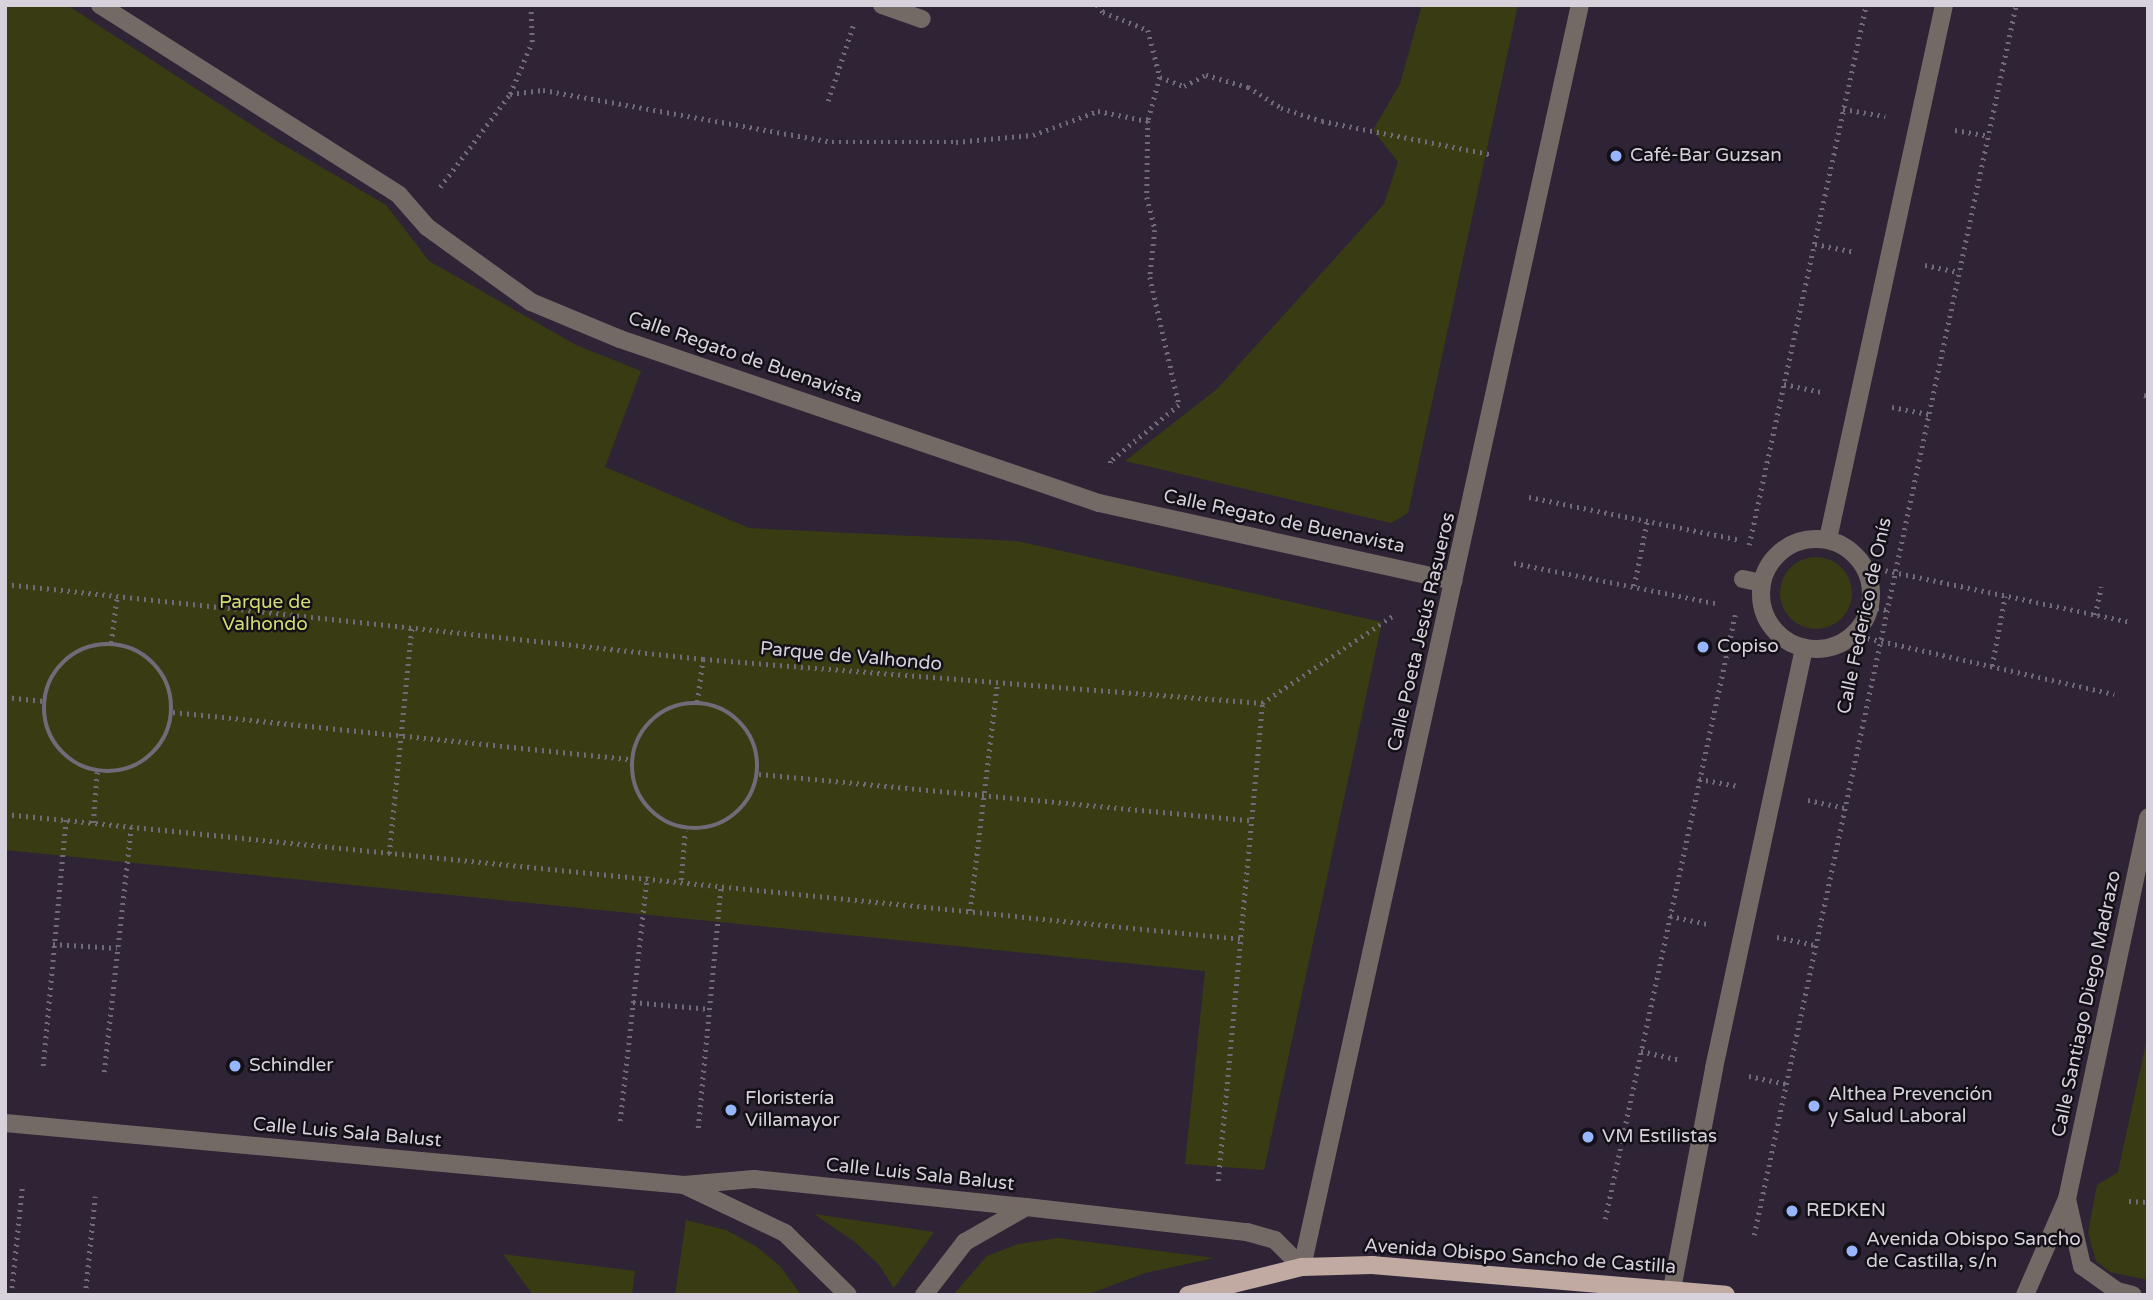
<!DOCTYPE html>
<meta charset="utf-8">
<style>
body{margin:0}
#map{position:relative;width:2153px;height:1300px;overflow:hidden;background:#2e2436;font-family:"Varela Round",sans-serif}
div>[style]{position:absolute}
.green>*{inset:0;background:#393c12}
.round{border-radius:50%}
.path>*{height:4.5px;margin-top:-2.25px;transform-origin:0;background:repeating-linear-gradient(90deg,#736a79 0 2px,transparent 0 7px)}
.path>.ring{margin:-2.25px;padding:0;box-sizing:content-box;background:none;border:4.5px solid #736a79;border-radius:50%}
.minor>*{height:18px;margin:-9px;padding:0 9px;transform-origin:9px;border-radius:9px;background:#746a65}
.minor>.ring{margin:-9px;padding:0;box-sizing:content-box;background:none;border:18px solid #746a65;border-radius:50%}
.major>*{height:18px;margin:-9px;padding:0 9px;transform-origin:9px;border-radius:9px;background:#c0aaa1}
.dots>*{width:19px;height:19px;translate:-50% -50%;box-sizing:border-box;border:4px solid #141017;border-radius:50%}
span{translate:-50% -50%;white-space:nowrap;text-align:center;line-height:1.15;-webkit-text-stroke:5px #141017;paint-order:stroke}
.poi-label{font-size:19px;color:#d7d1dc}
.left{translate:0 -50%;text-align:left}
.street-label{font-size:19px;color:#d7d1dc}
.park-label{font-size:19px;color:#d3da6f}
.frame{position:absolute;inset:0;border:7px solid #d7d1dc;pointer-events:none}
</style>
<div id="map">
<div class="green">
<div style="clip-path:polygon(5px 5px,67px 5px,275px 140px,386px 205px,429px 261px,576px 345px,641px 371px,605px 467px,749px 528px,1017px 541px,1382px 622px,1264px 1170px,1185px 1164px,1205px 971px,5px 850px)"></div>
<div style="clip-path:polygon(1422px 5px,1518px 5px,1408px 513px,1391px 523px,1125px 461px,1217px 389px,1384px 204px,1398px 162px,1373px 130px,1400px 84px)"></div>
<div class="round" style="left:1780px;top:557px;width:72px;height:72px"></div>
<div style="clip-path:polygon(2148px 1034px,2148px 1280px,2110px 1272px,2096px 1261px,2088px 1233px,2097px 1185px,2118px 1172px)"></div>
<div style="clip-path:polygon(814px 1214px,934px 1232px,894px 1288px,879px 1265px,855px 1242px)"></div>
<div style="clip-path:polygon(686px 1220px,726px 1230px,757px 1247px,780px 1266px,801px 1295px,675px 1295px)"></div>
<div style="clip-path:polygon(1058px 1238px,1214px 1258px,1145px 1273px,1086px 1295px,953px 1295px,987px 1256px,1018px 1244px)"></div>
<div style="clip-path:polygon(503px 1254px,635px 1271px,632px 1295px,533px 1295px)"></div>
</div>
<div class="path">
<div style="left:1097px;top:5px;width:9px;rotate:49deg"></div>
<div style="left:1103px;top:12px;width:48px;rotate:21.8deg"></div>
<div style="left:1148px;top:30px;width:49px;rotate:75.7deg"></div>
<div style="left:1160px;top:77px;width:46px;rotate:105.3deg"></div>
<div style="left:1148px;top:121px;width:76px;rotate:90.8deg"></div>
<div style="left:1147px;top:197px;width:34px;rotate:76deg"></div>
<div style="left:1155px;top:230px;width:47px;rotate:96.1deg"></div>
<div style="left:1150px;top:277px;width:131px;rotate:77.2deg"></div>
<div style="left:1179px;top:405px;width:88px;rotate:140.5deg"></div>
<div style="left:1111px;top:461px;width:7px;rotate:106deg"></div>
<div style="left:1160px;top:77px;width:26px;rotate:21deg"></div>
<div style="left:1184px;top:86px;width:25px;rotate:-27deg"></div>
<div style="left:1206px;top:75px;width:44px;rotate:15.9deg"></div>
<div style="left:1248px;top:87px;width:39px;rotate:32deg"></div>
<div style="left:1281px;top:108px;width:43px;rotate:17.6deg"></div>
<div style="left:1322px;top:121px;width:174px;rotate:11.2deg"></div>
<div style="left:510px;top:94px;width:33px;rotate:-7deg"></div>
<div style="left:543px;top:90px;width:294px;rotate:10.2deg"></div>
<div style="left:832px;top:142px;width:124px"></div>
<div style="left:956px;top:142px;width:77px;rotate:-5.2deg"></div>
<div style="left:1033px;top:135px;width:69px;rotate:-20.3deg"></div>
<div style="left:1098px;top:111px;width:51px;rotate:11.3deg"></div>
<div style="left:828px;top:101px;width:79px;rotate:-71.6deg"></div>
<div style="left:1843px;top:109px;width:43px;rotate:9.5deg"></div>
<div style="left:1955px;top:130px;width:35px;rotate:10deg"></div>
<div style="left:440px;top:187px;width:116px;rotate:-53deg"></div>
<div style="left:510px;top:94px;width:56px;rotate:-67.1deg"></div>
<div style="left:532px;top:42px;width:37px;rotate:-92deg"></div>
<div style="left:1815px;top:244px;width:41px;rotate:11.3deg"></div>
<div style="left:1925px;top:265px;width:35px;rotate:12deg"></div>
<div style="left:1784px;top:384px;width:39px;rotate:12deg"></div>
<div style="left:2144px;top:395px;width:4px;rotate:14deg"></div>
<div style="left:1892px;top:407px;width:38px;rotate:11deg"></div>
<div style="left:1529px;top:497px;width:216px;rotate:11.5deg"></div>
<div style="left:1749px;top:545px;width:553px;rotate:-77.77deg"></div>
<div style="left:1514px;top:563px;width:205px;rotate:11.3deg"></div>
<div style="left:1865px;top:566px;width:271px;rotate:11.9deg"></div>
<div style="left:5px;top:584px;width:702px;rotate:6.13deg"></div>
<div style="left:703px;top:659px;width:561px;rotate:4.5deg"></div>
<div style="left:1634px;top:586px;width:66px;rotate:-78.7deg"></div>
<div style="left:1870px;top:607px;width:17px;rotate:10deg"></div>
<div style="left:2095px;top:615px;width:29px;rotate:-78deg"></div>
<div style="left:1854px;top:635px;width:267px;rotate:12.8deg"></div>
<div style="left:111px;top:643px;width:47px;rotate:-82.7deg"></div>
<div class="ring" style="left:44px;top:644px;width:123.5px;height:123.5px"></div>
<div style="left:1992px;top:666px;width:71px;rotate:-79.5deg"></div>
<div style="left:5px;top:697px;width:39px;rotate:6deg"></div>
<div style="left:697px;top:702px;width:43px;rotate:-82.1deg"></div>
<div class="ring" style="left:632px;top:703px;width:121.5px;height:121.5px"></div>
<div style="left:173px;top:712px;width:460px;rotate:5.9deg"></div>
<div style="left:759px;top:774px;width:495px;rotate:5.4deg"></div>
<div style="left:1699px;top:779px;width:40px;rotate:10deg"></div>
<div style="left:1808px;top:800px;width:38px;rotate:12deg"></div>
<div style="left:5px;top:814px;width:1242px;rotate:5.77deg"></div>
<div style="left:93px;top:823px;width:51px;rotate:-85.5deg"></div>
<div style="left:389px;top:854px;width:230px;rotate:-84.3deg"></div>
<div style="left:681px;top:880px;width:49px;rotate:-85.3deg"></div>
<div style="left:970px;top:911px;width:230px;rotate:-83.2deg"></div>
<div style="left:1670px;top:916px;width:38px;rotate:12deg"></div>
<div style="left:1777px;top:937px;width:40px;rotate:12deg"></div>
<div style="left:53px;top:944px;width:64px;rotate:3.6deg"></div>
<div style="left:633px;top:1002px;width:77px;rotate:5.2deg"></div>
<div style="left:1641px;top:1051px;width:39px;rotate:13deg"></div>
<div style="left:43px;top:1066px;width:247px;rotate:-84.7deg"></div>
<div style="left:104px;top:1072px;width:246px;rotate:-83.7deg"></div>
<div style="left:1749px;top:1076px;width:38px;rotate:12deg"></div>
<div style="left:620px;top:1121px;width:246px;rotate:-83.7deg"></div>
<div style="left:698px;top:1128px;width:244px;rotate:-84.6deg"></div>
<div style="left:1218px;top:1181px;width:480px;rotate:-84.7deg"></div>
<div style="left:1262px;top:703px;width:159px;rotate:-33.7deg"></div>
<div style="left:2129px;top:1201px;width:19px;rotate:3deg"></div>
<div style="left:1605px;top:1219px;width:618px;rotate:-77.85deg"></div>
<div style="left:1754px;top:1235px;width:1258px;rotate:-77.98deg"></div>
<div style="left:11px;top:1295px;width:108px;rotate:-84.1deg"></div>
<div style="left:85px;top:1295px;width:99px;rotate:-84.2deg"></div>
</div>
<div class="minor">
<div style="left:100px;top:5px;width:354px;rotate:32.4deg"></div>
<div style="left:399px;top:195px;width:43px;rotate:48.8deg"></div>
<div style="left:427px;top:227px;width:128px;rotate:35.8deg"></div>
<div style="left:531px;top:302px;width:96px;rotate:22.6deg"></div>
<div style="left:620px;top:339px;width:506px;rotate:18.9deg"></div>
<div style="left:1099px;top:503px;width:363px;rotate:12.4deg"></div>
<div style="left:882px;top:5px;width:42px;rotate:19.3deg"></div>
<div class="ring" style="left:1761px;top:539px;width:92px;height:92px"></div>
<div style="left:1828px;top:539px;width:546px;rotate:-77.74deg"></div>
<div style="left:1743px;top:579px;width:19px;rotate:12deg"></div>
<div style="left:5px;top:1123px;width:682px;rotate:5.22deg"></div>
<div style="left:684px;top:1185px;width:70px;rotate:-4.9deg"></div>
<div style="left:754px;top:1179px;width:273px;rotate:5.9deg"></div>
<div style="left:1026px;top:1207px;width:222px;rotate:6.5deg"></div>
<div style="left:1247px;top:1232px;width:29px;rotate:16deg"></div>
<div style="left:1275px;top:1240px;width:38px;rotate:45deg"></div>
<div style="left:684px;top:1185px;width:112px;rotate:25.4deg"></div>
<div style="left:785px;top:1233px;width:88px;rotate:44.5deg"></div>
<div style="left:2067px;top:1199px;width:69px;rotate:77.4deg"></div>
<div style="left:2082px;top:1266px;width:43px;rotate:35.5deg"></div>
<div style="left:2117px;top:1291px;width:16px;rotate:14deg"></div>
<div style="left:1302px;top:1267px;width:1292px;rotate:-77.58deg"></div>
<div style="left:1672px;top:1289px;width:225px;rotate:-79.2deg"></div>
<div style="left:1714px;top:1068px;width:430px;rotate:-77.9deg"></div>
<div style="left:924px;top:1295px;width:67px;rotate:-52.3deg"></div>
<div style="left:965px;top:1242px;width:70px;rotate:-29.8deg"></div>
<div style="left:2025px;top:1295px;width:105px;rotate:-66.4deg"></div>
<div style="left:2067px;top:1199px;width:390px;rotate:-78deg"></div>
</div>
<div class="major">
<div style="left:1188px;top:1295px;width:117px;rotate:-13.8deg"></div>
<div style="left:1302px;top:1267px;width:70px;rotate:-1.6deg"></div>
<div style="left:1372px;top:1265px;width:355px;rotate:4.8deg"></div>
</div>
<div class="dots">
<div style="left:1616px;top:156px;background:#97b6fd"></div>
<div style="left:1703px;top:647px;background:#97b6fd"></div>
<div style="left:235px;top:1066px;background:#97b6fd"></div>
<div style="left:1814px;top:1106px;background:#97b6fd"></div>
<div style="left:731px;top:1110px;background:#97b6fd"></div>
<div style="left:1588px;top:1137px;background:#97b6fd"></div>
<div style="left:1792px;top:1211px;background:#97b6fd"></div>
<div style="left:1852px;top:1251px;background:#97b6fd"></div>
</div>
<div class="poi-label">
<span class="left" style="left:1630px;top:156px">Café-Bar Guzsan</span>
<span class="left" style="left:1717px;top:647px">Copiso</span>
<span class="left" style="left:249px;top:1066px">Schindler</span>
<span class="left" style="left:1828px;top:1106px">Althea Prevención<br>y Salud Laboral</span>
<span class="left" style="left:745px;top:1110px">Floristería<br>Villamayor</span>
<span class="left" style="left:1602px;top:1137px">VM Estilistas</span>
<span class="left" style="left:1806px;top:1211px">REDKEN</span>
<span class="left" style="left:1866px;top:1251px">Avenida Obispo Sancho<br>de Castilla, s/n</span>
</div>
<div class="street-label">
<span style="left:745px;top:358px;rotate:19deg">Calle Regato de Buenavista</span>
<span style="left:1284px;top:522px;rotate:12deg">Calle Regato de Buenavista</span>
<span style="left:1865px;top:616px;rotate:-78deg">Calle Federico de Onís</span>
<span style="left:1422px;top:632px;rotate:-77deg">Calle Poeta Jesús Rasueros</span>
<span style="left:851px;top:657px;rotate:5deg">Parque de Valhondo</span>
<span style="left:2087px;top:1004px;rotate:-78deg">Calle Santiago Diego Madrazo</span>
<span style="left:347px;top:1133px;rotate:5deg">Calle Luis Sala Balust</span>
<span style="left:920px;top:1175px;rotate:6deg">Calle Luis Sala Balust</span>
<span style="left:1520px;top:1257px;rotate:4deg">Avenida Obispo Sancho de Castilla</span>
</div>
<div class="park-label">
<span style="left:265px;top:614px">Parque de<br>Valhondo</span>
</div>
<div class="frame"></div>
</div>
